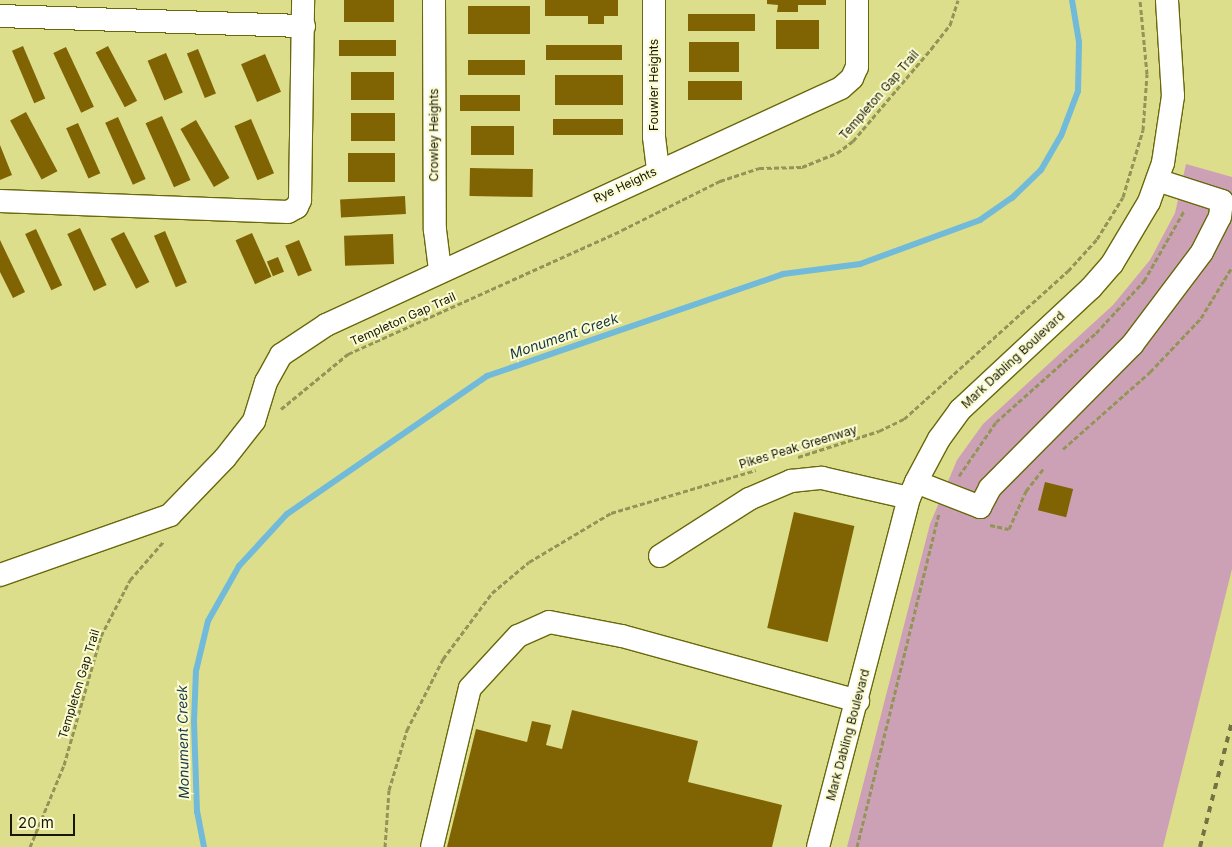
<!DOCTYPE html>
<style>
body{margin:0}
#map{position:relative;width:1232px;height:847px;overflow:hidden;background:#ddde8b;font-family:Inter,sans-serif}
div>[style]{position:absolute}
.green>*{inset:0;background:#cda1b5}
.stream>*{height:6px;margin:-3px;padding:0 3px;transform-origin:3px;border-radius:3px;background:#72bada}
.building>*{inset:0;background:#806403;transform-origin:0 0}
.path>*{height:3px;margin-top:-1.5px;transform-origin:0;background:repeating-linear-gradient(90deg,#939457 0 5px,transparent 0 7.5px)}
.roads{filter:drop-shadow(1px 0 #69680c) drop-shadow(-1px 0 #69680c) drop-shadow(0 1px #69680c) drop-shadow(0 -1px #69680c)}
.minor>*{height:22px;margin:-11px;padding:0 11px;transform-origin:11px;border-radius:11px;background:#fff}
.rail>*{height:4px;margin-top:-2px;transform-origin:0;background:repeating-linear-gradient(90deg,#737341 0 6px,transparent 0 12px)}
span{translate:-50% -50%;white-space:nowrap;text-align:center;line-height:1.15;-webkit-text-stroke:4px #fbfcd4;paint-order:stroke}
.street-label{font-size:12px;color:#181801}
.water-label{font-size:14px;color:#143543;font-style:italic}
.scale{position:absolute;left:10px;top:814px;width:65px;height:22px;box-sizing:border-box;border:2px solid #181801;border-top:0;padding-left:6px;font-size:15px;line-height:18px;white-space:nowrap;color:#181801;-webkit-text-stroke:4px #fbfcd4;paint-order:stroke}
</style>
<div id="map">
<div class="green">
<div style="clip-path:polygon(1186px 164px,1232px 177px,1232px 569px,1163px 847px,847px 847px,930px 524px,957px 460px,983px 424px,1113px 305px,1150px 260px,1175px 213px)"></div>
</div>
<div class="stream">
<div style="left:204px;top:847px;width:36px;rotate:-101deg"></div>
<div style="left:197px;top:812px;width:90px;rotate:-91.9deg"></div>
<div style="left:194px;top:722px;width:51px;rotate:-87.8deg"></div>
<div style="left:196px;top:671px;width:51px;rotate:-76.5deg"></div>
<div style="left:208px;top:621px;width:63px;rotate:-60.6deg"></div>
<div style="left:239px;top:566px;width:71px;rotate:-47.3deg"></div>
<div style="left:287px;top:514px;width:243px;rotate:-34.6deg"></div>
<div style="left:487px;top:376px;width:313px;rotate:-19deg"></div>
<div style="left:783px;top:274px;width:78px;rotate:-7.4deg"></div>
<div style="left:860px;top:264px;width:128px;rotate:-20.1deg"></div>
<div style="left:980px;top:220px;width:39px;rotate:-35deg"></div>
<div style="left:1012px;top:198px;width:40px;rotate:-44deg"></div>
<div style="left:1041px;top:170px;width:39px;rotate:-60deg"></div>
<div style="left:1061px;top:136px;width:48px;rotate:-69.3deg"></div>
<div style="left:1078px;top:91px;width:49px;rotate:-88.8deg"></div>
<div style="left:1079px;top:42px;width:43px;rotate:-99.5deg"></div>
</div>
<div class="building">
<div style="left:344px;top:0;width:50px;height:22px"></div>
<div style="clip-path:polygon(545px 0,618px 0,618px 16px,604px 16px,604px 24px,588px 24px,588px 16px,545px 16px)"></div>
<div style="clip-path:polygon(767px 0,826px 0,826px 5px,798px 5px,798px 12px,777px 12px,778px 5px,767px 4px)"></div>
<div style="left:530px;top:6px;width:28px;height:62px;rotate:90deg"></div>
<div style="left:755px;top:14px;width:17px;height:67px;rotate:90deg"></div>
<div style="left:776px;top:20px;width:43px;height:29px"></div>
<div style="left:339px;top:40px;width:57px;height:16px"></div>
<div style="left:739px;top:42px;width:30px;height:50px;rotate:90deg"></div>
<div style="left:546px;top:45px;width:76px;height:15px"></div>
<div style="left:23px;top:46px;width:57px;height:12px;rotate:67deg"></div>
<div style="left:108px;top:46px;width:62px;height:14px;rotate:62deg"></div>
<div style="left:66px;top:47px;width:66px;height:14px;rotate:65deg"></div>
<div style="left:198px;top:49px;width:48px;height:12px;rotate:68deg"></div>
<div style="left:166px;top:53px;width:43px;height:20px;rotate:67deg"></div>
<div style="left:265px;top:54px;width:41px;height:26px;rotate:67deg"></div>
<div style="left:468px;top:60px;width:57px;height:15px"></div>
<div style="left:351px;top:72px;width:43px;height:28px"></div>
<div style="left:623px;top:75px;width:30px;height:68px;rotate:90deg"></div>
<div style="left:688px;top:81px;width:54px;height:19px"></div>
<div style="left:520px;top:95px;width:16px;height:60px;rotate:90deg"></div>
<div style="left:26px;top:112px;width:67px;height:18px;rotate:62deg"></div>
<div style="left:395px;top:113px;width:28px;height:44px;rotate:90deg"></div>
<div style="left:162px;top:116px;width:70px;height:18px;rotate:66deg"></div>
<div style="left:118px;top:117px;width:68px;height:14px;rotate:66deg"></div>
<div style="left:251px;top:119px;width:59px;height:18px;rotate:67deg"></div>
<div style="left:553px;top:119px;width:70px;height:16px"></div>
<div style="left:196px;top:120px;width:67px;height:18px;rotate:60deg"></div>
<div style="left:78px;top:123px;width:55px;height:13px;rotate:66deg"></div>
<div style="left:471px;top:126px;width:43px;height:29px"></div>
<div style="clip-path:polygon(0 145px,12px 175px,0 180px)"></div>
<div style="left:348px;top:153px;width:47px;height:29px"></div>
<div style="left:470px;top:168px;width:63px;height:28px;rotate:1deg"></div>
<div style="left:405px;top:196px;width:18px;height:65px;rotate:87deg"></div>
<div style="left:80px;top:228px;width:63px;height:14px;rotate:65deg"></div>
<div style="left:36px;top:229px;width:62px;height:12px;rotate:65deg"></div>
<div style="left:165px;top:231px;width:56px;height:12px;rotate:67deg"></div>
<div style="left:124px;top:232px;width:56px;height:15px;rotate:63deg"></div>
<div style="left:252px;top:233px;width:48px;height:18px;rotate:66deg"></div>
<div style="left:393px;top:234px;width:30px;height:49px;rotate:88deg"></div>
<div style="clip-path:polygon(0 240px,25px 292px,13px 298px,0 272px)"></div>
<div style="left:299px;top:240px;width:33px;height:15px;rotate:67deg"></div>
<div style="left:278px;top:257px;width:16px;height:12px;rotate:68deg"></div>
<div style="left:1045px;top:482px;width:29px;height:29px;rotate:14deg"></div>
<div style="left:794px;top:512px;width:62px;height:119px;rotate:13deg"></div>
<div style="clip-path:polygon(572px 710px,698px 741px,688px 782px,782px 805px,772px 847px,447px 847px,476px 729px,527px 742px,532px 721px,551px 725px,546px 745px,562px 749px)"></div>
</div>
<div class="path">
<div style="left:281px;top:409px;width:87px;rotate:-39.4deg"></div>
<div style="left:348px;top:354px;width:301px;rotate:-24.3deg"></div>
<div style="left:622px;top:230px;width:110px;rotate:-26.6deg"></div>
<div style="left:720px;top:181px;width:41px;rotate:-18.4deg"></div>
<div style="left:759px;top:168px;width:43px;rotate:-1.3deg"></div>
<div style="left:802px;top:167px;width:38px;rotate:-22deg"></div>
<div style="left:837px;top:153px;width:20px;rotate:-37deg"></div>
<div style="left:853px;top:141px;width:121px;rotate:-49.7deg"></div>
<div style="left:931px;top:49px;width:31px;rotate:-52deg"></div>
<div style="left:950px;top:25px;width:26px;rotate:-72deg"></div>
<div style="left:1063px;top:449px;width:116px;rotate:-41.5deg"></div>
<div style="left:1150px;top:372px;width:74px;rotate:-46.6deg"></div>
<div style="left:1201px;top:318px;width:60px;rotate:-58.7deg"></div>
<div style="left:798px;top:457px;width:85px;rotate:-17.8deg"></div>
<div style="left:879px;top:431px;width:28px;rotate:-26deg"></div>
<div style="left:904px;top:419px;width:221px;rotate:-42.1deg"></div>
<div style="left:1068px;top:271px;width:43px;rotate:-47.8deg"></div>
<div style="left:1097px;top:239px;width:49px;rotate:-58.2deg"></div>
<div style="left:1123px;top:197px;width:70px;rotate:-73.4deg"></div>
<div style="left:1143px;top:130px;width:56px;rotate:-85.9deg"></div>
<div style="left:1147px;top:74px;width:74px;rotate:-95.4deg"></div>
<div style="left:959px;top:476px;width:65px;rotate:-55.6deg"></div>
<div style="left:996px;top:422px;width:134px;rotate:-41.7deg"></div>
<div style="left:1096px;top:333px;width:71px;rotate:-47.3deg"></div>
<div style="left:1144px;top:281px;width:81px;rotate:-60.3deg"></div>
<div style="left:990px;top:525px;width:19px;rotate:12deg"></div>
<div style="left:1009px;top:529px;width:42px;rotate:-65.9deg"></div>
<div style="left:1026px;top:491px;width:28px;rotate:-52deg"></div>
<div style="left:30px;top:847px;width:89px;rotate:-67.5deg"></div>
<div style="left:64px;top:765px;width:134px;rotate:-74deg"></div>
<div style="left:101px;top:636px;width:63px;rotate:-62.6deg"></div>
<div style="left:130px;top:580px;width:52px;rotate:-48.9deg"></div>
<div style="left:385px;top:847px;width:57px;rotate:-86deg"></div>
<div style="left:389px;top:790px;width:63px;rotate:-73.3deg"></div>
<div style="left:407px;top:730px;width:80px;rotate:-63.1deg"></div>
<div style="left:443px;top:659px;width:82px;rotate:-53.4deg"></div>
<div style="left:492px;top:593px;width:48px;rotate:-40deg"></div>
<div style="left:529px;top:562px;width:96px;rotate:-30.9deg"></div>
<div style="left:611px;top:513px;width:151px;rotate:-16.5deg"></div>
<div style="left:857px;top:847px;width:344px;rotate:-76.2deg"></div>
</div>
<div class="roads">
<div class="minor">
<div style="left:434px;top:0;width:230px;rotate:89.8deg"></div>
<div style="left:435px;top:230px;width:40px;rotate:82.9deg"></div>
<div style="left:654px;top:0;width:137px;rotate:90deg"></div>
<div style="left:654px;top:137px;width:33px;rotate:83deg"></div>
<div style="left:0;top:16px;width:304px;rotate:1.9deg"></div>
<div style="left:0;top:201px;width:288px;rotate:2.2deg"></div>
<div style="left:288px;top:212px;width:10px;rotate:-29deg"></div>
<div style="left:297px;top:207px;width:8px;rotate:-67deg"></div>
<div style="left:300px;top:200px;width:200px;rotate:-89.1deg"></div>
<div style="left:916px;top:482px;width:69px;rotate:21.3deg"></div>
<div style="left:980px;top:507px;width:21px;rotate:-62deg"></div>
<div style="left:990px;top:488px;width:202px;rotate:-45.2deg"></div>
<div style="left:1132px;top:345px;width:116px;rotate:-53deg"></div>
<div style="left:1202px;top:252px;width:39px;rotate:-63deg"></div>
<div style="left:1220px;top:217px;width:16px;rotate:-83deg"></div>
<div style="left:1222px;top:201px;width:68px;rotate:-162.1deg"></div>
<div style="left:660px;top:556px;width:106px;rotate:-32.6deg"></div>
<div style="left:749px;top:499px;width:46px;rotate:-23.2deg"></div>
<div style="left:791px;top:481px;width:31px;rotate:-6deg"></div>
<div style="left:822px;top:478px;width:89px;rotate:12.9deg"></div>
<div style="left:0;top:575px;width:180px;rotate:-19.4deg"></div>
<div style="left:170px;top:515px;width:79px;rotate:-46deg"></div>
<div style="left:225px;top:458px;width:47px;rotate:-51.9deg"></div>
<div style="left:254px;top:421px;width:41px;rotate:-72.9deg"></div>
<div style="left:266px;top:382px;width:31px;rotate:-61deg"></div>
<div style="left:281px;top:355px;width:54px;rotate:-33.7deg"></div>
<div style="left:326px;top:325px;width:567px;rotate:-24.71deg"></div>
<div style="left:841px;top:88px;width:15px;rotate:-42deg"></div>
<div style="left:852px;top:78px;width:12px;rotate:-66deg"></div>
<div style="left:857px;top:67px;width:67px;rotate:-90deg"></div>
<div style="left:432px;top:847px;width:163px;rotate:-76.6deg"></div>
<div style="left:470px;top:688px;width:71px;rotate:-47.3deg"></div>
<div style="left:518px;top:636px;width:34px;rotate:-24deg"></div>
<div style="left:549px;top:622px;width:74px;rotate:10.9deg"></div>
<div style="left:622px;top:636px;width:245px;rotate:15.4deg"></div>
<div style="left:818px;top:847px;width:361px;rotate:-75.4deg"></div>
<div style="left:909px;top:498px;width:17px;rotate:-66deg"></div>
<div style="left:916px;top:482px;width:49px;rotate:-61.9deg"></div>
<div style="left:939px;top:439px;width:36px;rotate:-54deg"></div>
<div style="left:960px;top:410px;width:179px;rotate:-43deg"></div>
<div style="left:1091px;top:288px;width:32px;rotate:-49deg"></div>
<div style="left:1112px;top:264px;width:72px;rotate:-59.2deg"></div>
<div style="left:1149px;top:202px;width:41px;rotate:-70.3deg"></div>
<div style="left:1163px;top:163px;width:68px;rotate:-81.5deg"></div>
<div style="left:1173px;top:96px;width:96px;rotate:-93.6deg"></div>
</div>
</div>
<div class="rail">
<div style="left:1200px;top:847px;width:130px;rotate:-75.7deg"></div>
</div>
<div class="street-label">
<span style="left:654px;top:85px;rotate:-90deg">Fouwler Heights</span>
<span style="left:879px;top:95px;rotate:-49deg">Templeton Gap Trail</span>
<span style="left:434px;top:135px;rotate:-90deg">Crowley Heights</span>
<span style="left:625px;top:185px;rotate:-25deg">Rye Heights</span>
<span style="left:403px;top:319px;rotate:-24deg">Templeton Gap Trail</span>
<span style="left:1013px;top:360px;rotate:-43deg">Mark Dabling Boulevard</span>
<span style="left:798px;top:447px;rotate:-17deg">Pikes Peak Greenway</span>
<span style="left:79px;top:684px;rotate:-73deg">Templeton Gap Trail</span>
<span style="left:848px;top:735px;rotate:-75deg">Mark Dabling Boulevard</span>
</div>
<div class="water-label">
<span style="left:564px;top:336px;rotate:-19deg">Monument Creek</span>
<span style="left:183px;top:742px;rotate:-91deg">Monument Creek</span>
</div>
<div class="scale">20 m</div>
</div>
